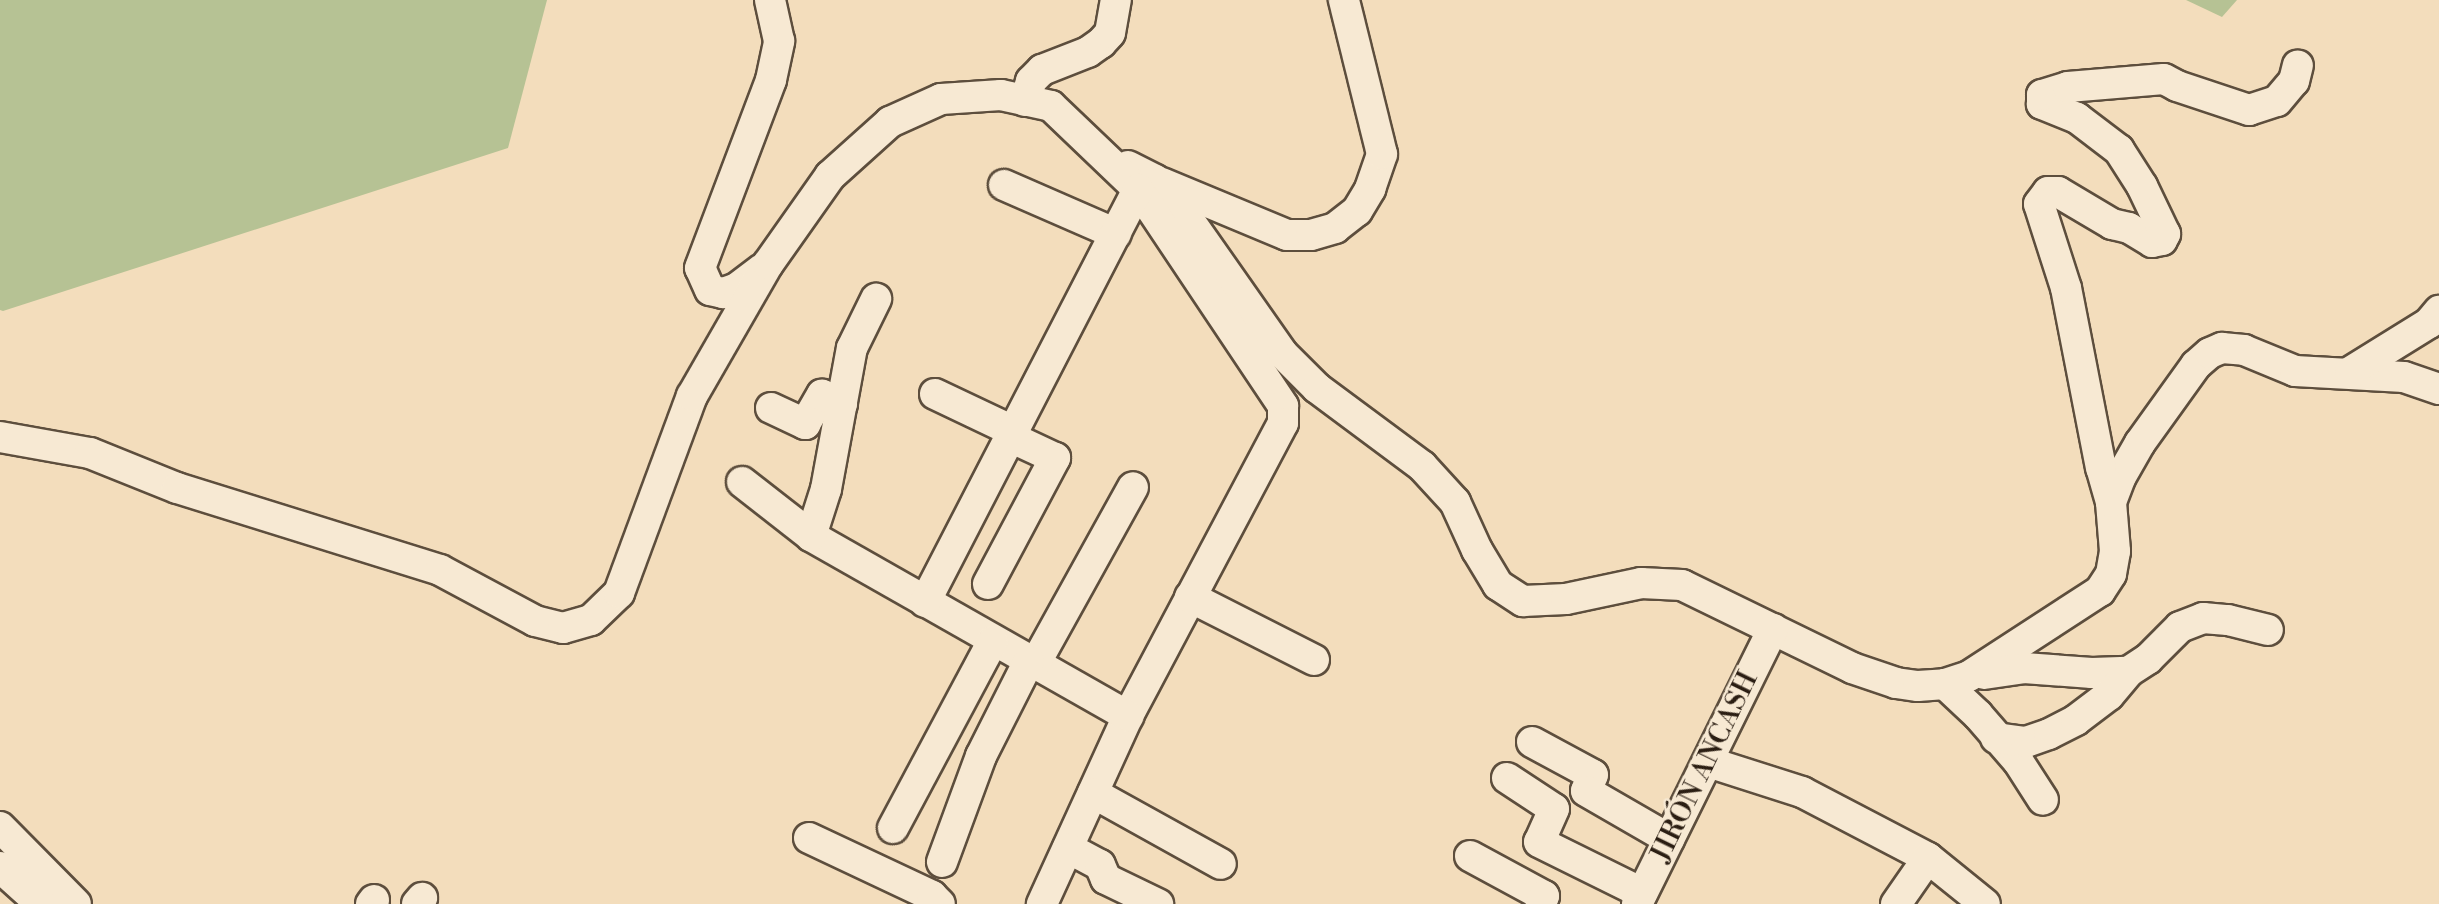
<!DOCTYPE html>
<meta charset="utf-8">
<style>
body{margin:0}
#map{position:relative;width:2439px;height:904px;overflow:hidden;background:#f3ddbc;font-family:"Libre Bodoni",serif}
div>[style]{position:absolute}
.green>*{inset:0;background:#b6c294}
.roads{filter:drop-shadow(2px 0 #5d4e3d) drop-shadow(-2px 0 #5d4e3d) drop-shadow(0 2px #5d4e3d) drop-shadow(0 -2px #5d4e3d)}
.minor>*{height:30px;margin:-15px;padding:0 15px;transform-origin:15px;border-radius:15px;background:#f7e9d3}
span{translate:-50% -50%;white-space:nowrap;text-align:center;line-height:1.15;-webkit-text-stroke:5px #f7e9d3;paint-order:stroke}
.street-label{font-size:28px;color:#2b1e13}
</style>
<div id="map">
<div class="green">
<div style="clip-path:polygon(0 0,547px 0,508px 148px,3px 311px,0 310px)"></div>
<div style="clip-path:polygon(2186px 0,2237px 0,2222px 17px)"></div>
</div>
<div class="roads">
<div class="minor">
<div style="left:1025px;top:101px;width:21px;rotate:-73deg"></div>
<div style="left:1031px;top:81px;width:16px;rotate:-45deg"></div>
<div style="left:1042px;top:70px;width:49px;rotate:-21.4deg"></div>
<div style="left:1088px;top:52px;width:16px;rotate:-35deg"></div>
<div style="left:1101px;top:43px;width:13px;rotate:-48deg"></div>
<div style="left:1110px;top:33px;width:34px;rotate:-80deg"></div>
<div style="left:1128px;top:166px;width:30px;rotate:27deg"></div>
<div style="left:1155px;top:180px;width:28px;rotate:45deg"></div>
<div style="left:1175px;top:200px;width:187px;rotate:55deg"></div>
<div style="left:1282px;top:353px;width:49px;rotate:45deg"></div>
<div style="left:1317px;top:388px;width:131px;rotate:36.6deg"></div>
<div style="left:1422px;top:466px;width:49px;rotate:47.5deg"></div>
<div style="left:1455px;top:502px;width:53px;rotate:65.4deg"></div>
<div style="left:1477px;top:550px;width:41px;rotate:59deg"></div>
<div style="left:1498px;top:585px;width:30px;rotate:33deg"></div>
<div style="left:1523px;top:601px;width:43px;rotate:-2.7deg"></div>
<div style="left:1566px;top:599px;width:77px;rotate:-12deg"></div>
<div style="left:1641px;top:583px;width:41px;rotate:2.8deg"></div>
<div style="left:1682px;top:585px;width:189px;rotate:26deg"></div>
<div style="left:1852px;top:668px;width:46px;rotate:18.8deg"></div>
<div style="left:1896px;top:683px;width:22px;rotate:8deg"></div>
<div style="left:1918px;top:686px;width:27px;rotate:-4deg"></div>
<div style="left:1945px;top:684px;width:25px;rotate:-18deg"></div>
<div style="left:1969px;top:676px;width:156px;rotate:-33deg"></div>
<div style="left:2100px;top:591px;width:20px;rotate:-57deg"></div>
<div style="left:2111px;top:574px;width:23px;rotate:-80deg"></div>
<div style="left:2115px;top:551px;width:49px;rotate:-94.7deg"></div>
<div style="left:2111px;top:502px;width:26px;rotate:-69deg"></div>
<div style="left:2120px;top:478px;width:40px;rotate:-60.3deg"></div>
<div style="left:2140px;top:443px;width:96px;rotate:-54.3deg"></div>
<div style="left:2196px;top:365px;width:18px;rotate:-41deg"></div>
<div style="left:2210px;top:353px;width:13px;rotate:-23deg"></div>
<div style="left:2222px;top:348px;width:22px;rotate:5deg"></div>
<div style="left:2244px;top:350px;width:55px;rotate:22.4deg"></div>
<div style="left:2295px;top:371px;width:109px;rotate:3.2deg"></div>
<div style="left:2404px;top:377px;width:37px;rotate:19deg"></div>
<div style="left:1162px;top:183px;width:135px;rotate:22.6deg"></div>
<div style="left:1287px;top:235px;width:24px"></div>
<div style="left:1311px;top:235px;width:25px;rotate:-16deg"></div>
<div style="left:1335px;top:228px;width:28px;rotate:-38deg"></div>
<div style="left:1357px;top:211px;width:26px;rotate:-59deg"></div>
<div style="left:1370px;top:189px;width:37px;rotate:-71deg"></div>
<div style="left:1382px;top:154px;width:159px;rotate:-103.9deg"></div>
<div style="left:1004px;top:185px;width:122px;rotate:23.6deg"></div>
<div style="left:762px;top:269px;width:31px;rotate:143deg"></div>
<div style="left:737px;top:288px;width:15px;rotate:160deg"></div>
<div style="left:723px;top:293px;width:13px;rotate:-167deg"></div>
<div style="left:710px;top:290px;width:24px;rotate:-114deg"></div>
<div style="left:700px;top:268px;width:201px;rotate:-69.3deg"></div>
<div style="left:771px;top:80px;width:40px;rotate:-78deg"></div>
<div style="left:779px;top:41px;width:42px;rotate:-102.4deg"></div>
<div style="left:2350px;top:372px;width:93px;rotate:-31.8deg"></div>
<div style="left:2429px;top:323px;width:16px;rotate:-50deg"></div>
<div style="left:935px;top:394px;width:86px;rotate:25.4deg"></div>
<div style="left:771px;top:408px;width:38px;rotate:25deg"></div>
<div style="left:805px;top:424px;width:34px;rotate:-60deg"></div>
<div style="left:822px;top:395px;width:22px;rotate:24deg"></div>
<div style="left:0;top:437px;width:91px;rotate:10.1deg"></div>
<div style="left:90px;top:453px;width:94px;rotate:21.9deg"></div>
<div style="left:177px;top:488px;width:275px;rotate:17.3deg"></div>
<div style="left:440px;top:570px;width:108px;rotate:28.2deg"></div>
<div style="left:535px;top:621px;width:29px;rotate:14deg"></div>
<div style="left:563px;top:628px;width:29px;rotate:-16deg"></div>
<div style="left:591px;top:620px;width:39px;rotate:-44deg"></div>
<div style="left:619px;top:593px;width:210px;rotate:-69.7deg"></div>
<div style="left:692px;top:396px;width:152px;rotate:-60.1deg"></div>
<div style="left:768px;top:264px;width:108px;rotate:-54.8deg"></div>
<div style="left:830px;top:176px;width:81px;rotate:-42deg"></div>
<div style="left:890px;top:122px;width:56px;rotate:-24.3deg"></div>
<div style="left:941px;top:99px;width:60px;rotate:-3.8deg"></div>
<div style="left:1001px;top:95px;width:51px;rotate:12.4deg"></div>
<div style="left:1051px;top:106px;width:120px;rotate:43.7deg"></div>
<div style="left:1138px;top:189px;width:261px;rotate:56.2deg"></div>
<div style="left:1283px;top:406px;width:17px;rotate:90deg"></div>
<div style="left:1283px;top:423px;width:331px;rotate:117.9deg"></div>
<div style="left:1128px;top:716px;width:207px;rotate:114.6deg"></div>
<div style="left:742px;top:482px;width:88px;rotate:38deg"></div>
<div style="left:811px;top:536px;width:365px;rotate:29.6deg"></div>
<div style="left:2111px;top:502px;width:35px;rotate:-106deg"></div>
<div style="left:2101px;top:468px;width:183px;rotate:-101deg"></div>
<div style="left:2066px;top:288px;width:88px;rotate:-107.8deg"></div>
<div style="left:2039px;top:204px;width:15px;rotate:-53deg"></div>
<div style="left:2048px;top:192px;width:10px"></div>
<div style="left:2058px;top:192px;width:63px;rotate:30.7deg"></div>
<div style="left:2112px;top:224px;width:17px;rotate:13deg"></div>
<div style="left:2129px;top:228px;width:27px;rotate:31deg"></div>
<div style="left:2152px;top:242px;width:10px;rotate:-11deg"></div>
<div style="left:2162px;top:240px;width:7px;rotate:-63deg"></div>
<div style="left:2165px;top:234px;width:53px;rotate:-115.6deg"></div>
<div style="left:2142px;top:186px;width:43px;rotate:-122.6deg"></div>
<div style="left:2119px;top:150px;width:53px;rotate:-142.7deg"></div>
<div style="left:2077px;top:118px;width:38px;rotate:-158deg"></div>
<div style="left:2042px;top:104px;width:9px;rotate:-90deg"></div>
<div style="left:2042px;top:95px;width:27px;rotate:-17deg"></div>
<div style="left:2068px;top:87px;width:96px;rotate:-4.8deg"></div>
<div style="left:2164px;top:79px;width:15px;rotate:28deg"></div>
<div style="left:2177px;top:86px;width:76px;rotate:18.4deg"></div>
<div style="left:2249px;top:110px;width:29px;rotate:-18deg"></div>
<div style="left:2277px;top:101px;width:26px;rotate:-50deg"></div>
<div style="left:2294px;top:81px;width:16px;rotate:-76deg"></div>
<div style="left:811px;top:536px;width:49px;rotate:-72.3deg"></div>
<div style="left:826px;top:489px;width:143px;rotate:-79.6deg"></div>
<div style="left:852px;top:348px;width:55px;rotate:-63.9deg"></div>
<div style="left:988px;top:584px;width:143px;rotate:-62deg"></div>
<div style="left:1055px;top:458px;width:50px;rotate:-155deg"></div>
<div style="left:1190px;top:597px;width:139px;rotate:26.9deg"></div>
<div style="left:925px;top:602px;width:465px;rotate:-62.7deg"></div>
<div style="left:1035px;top:664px;width:202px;rotate:-61deg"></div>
<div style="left:1984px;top:674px;width:40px;rotate:-8.5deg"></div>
<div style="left:2024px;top:668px;width:68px;rotate:4.2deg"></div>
<div style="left:2092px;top:673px;width:36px;rotate:-2deg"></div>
<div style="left:2128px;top:672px;width:24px;rotate:-33deg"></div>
<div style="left:2148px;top:659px;width:45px;rotate:-45deg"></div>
<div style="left:2180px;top:627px;width:25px;rotate:-21deg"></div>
<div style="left:2203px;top:618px;width:25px;rotate:5deg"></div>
<div style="left:2228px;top:620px;width:41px;rotate:14deg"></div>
<div style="left:1945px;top:684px;width:45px;rotate:43.2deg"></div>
<div style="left:1978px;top:715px;width:61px;rotate:49deg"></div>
<div style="left:2018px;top:761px;width:46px;rotate:57.3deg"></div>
<div style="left:1996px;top:738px;width:30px;rotate:8deg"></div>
<div style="left:2026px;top:742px;width:24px;rotate:-19deg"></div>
<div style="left:2049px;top:734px;width:30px;rotate:-27deg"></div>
<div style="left:2076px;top:720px;width:41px;rotate:-37.1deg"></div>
<div style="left:2109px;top:695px;width:30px;rotate:-50deg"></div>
<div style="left:1532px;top:742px;width:69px;rotate:28.4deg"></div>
<div style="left:1593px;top:775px;width:17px;rotate:114deg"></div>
<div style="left:1586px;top:791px;width:96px;rotate:30deg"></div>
<div style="left:1708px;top:762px;width:99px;rotate:17.7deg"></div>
<div style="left:1802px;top:792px;width:142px;rotate:27.6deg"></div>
<div style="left:1928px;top:858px;width:73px;rotate:38.9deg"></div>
<div style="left:1507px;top:778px;width:56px;rotate:33.4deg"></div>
<div style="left:1554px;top:809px;width:36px;rotate:114deg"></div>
<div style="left:1539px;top:842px;width:115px;rotate:26.3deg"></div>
<div style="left:1093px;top:793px;width:146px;rotate:29deg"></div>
<div style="left:0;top:827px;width:108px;rotate:45.4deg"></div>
<div style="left:893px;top:828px;width:212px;rotate:-61.9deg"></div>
<div style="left:809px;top:838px;width:136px;rotate:25.2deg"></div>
<div style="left:932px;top:896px;width:11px;rotate:45deg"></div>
<div style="left:1068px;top:848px;width:36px;rotate:28deg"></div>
<div style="left:1100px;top:865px;width:15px;rotate:67deg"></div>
<div style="left:1106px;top:879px;width:58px;rotate:25.7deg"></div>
<div style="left:1470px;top:856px;width:84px;rotate:28.4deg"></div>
<div style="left:1544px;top:896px;width:9px;rotate:111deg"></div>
<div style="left:942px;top:862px;width:113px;rotate:-69.8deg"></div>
<div style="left:981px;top:756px;width:106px;rotate:-63.2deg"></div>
<div style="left:0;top:867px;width:55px;rotate:42.1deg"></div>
<div style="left:371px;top:904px;width:5px;rotate:-53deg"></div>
<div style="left:417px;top:904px;width:8px;rotate:-50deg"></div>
<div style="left:1637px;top:904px;width:307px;rotate:-63.7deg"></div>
<div style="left:1896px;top:904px;width:56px;rotate:-55.2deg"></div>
</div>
</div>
<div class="street-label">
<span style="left:1705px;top:767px;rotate:-64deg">JIRÓN ANCASH</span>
</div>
</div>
